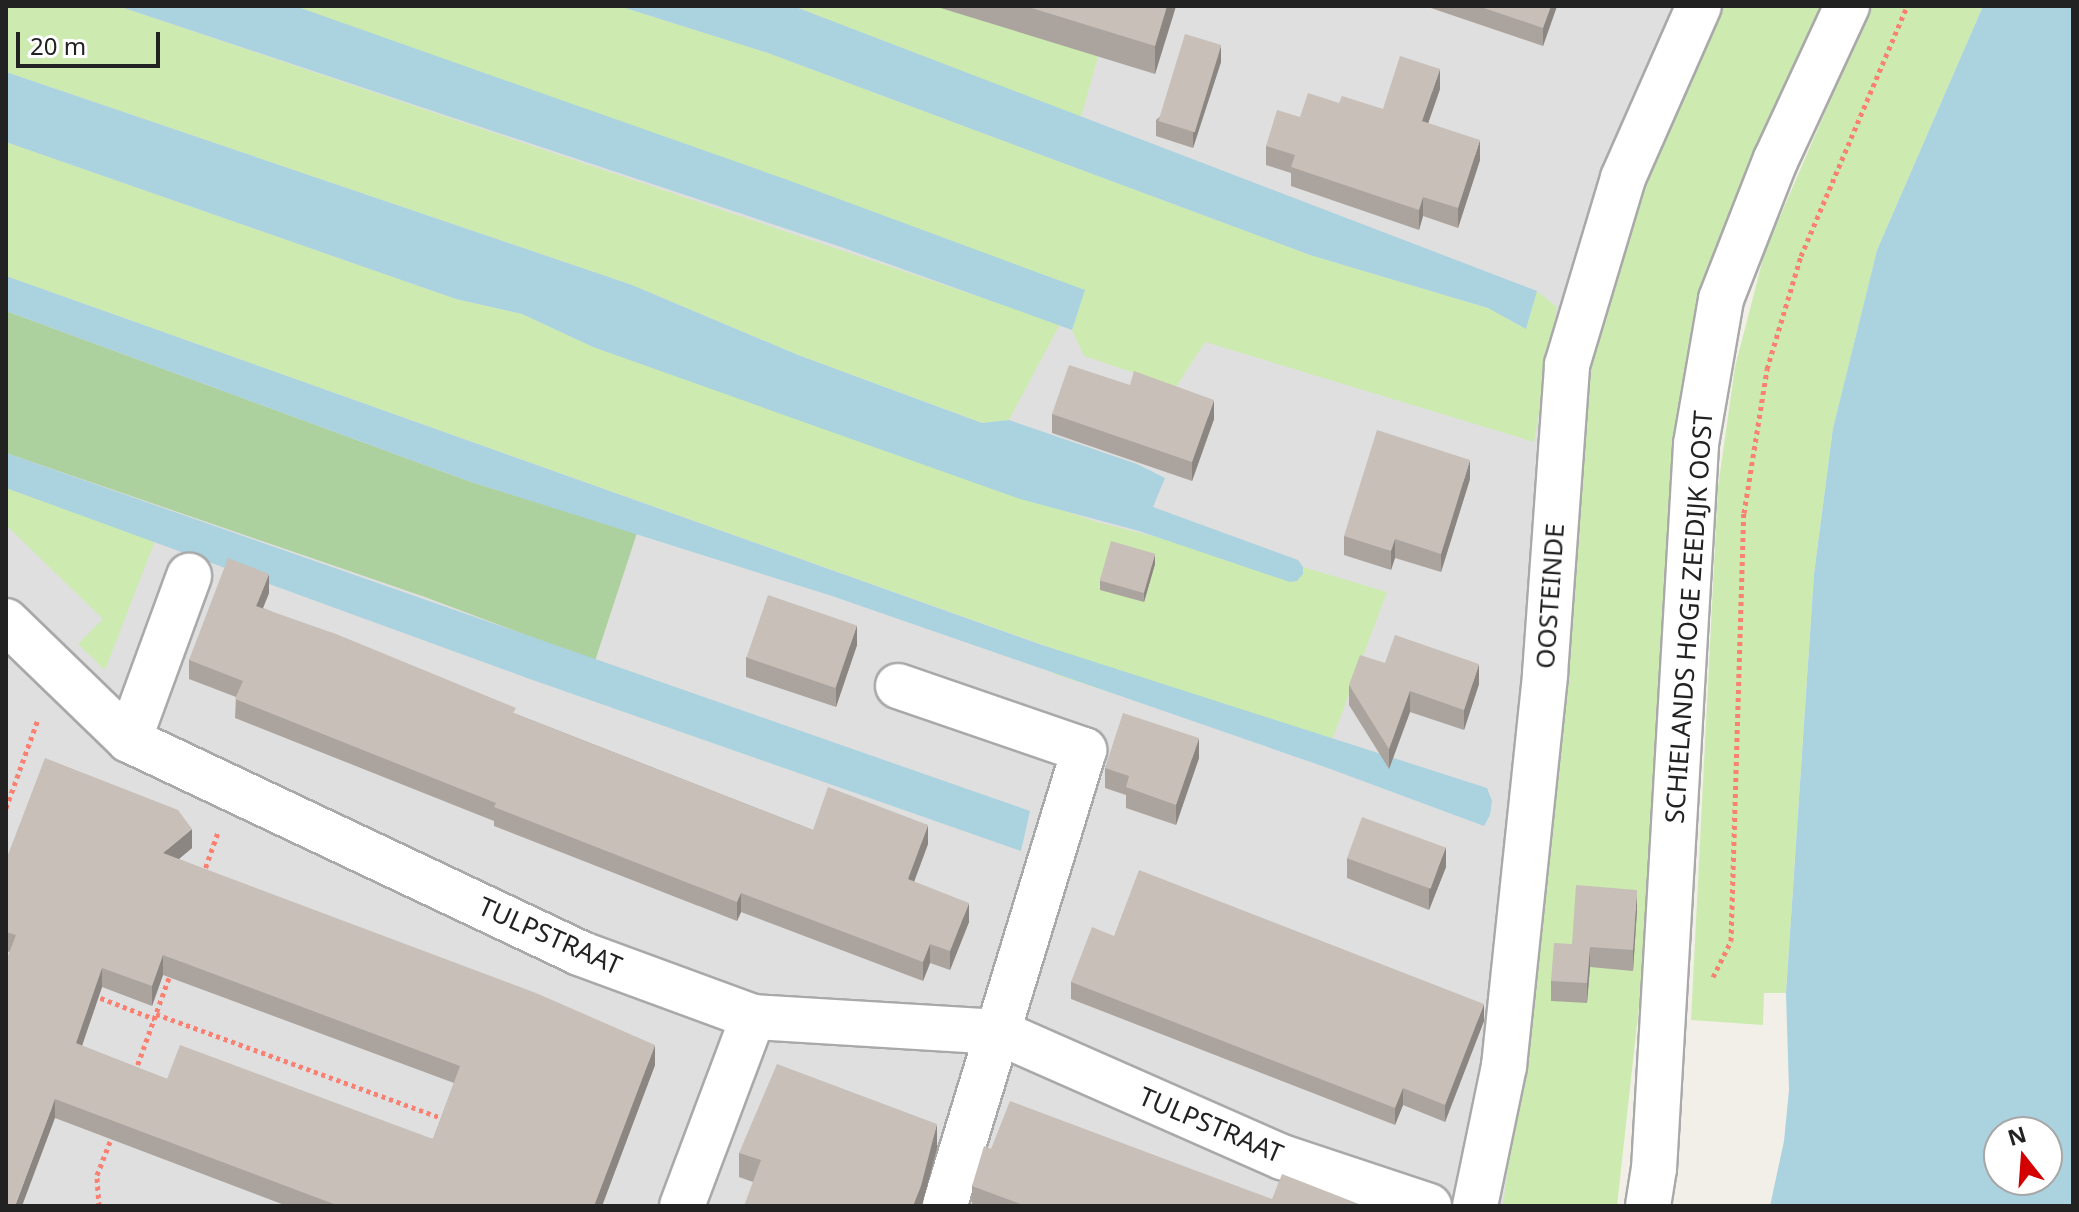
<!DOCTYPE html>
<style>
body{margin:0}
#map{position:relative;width:2079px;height:1212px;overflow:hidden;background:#f2efe9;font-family:"Noto Sans",sans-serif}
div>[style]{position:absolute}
.residential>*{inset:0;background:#e0dfdf}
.grass>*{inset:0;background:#cdebb0}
.forest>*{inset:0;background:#add19e}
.water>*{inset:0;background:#aad3df}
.path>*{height:5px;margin-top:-2.5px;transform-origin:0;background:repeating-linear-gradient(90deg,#fa8072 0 4px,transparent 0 8px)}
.roads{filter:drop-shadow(2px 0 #a9a9a9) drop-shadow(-2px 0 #a9a9a9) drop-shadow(0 2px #a9a9a9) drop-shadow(0 -2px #a9a9a9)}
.minor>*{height:44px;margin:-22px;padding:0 22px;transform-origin:22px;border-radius:22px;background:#fff}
.wall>*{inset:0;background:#aba49e}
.shaded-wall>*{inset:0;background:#8b8681}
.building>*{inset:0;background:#c7bfb8;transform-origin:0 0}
span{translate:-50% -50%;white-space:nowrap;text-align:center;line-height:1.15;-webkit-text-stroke:7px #fff;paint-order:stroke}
.street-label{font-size:26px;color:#222}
.frame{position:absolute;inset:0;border:8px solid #222;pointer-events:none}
.north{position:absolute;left:1983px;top:1116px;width:80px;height:80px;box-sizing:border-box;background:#fff;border:2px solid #a7a7a7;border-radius:50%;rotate:343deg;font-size:22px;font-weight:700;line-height:32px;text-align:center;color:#222}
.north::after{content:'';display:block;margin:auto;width:28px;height:36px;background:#d40000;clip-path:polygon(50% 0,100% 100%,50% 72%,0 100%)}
.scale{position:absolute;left:16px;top:32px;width:144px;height:36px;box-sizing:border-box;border:4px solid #222;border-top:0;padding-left:10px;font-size:24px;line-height:28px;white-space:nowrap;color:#222;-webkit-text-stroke:6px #fff;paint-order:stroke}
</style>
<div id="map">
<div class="residential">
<div style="clip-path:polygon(6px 6px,1779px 6px,1655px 307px,1610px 1206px,6px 1206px)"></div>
</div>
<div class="grass">
<div style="clip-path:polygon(6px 6px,118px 6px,1060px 324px,1009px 420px,983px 423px,798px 355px,632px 285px,6px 72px)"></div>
<div style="clip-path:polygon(295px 6px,619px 6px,768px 53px,1310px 255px,1488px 308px,1526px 329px,1537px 291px,1557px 307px,1534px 442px,1205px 342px,1176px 387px,1084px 356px,1072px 330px,1084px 291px)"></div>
<div style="clip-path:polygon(793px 6px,999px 6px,1102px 43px,1081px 117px)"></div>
<div style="clip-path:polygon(1712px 6px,1821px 6px,1742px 196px,1650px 906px,1617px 1206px,1503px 1206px,1544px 897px,1579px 428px,1595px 333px,1625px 231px)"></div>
<div style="clip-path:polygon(1871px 6px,1983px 6px,1877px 250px,1833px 428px,1814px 574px,1786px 993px,1764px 993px,1763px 1025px,1691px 1020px,1718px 487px,1735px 367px,1765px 251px)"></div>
<div style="clip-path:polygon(6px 142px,456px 299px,522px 314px,593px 347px,1097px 522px,1303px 574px,1303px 567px,1387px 592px,1326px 756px,1267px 743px,1054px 674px,1060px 651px,6px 276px)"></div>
<div style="clip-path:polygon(6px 488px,155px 541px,105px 670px,78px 644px,103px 619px,6px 525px)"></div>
</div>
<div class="forest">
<div style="clip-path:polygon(6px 311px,471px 482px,637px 533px,595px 661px,425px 597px,6px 453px)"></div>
</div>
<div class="water">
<div style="clip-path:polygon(118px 6px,295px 6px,785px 179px,1085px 290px,1072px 330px,844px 248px)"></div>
<div style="clip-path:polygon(619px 6px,793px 6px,1537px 291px,1526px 329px,1488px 308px,1310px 255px,768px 53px)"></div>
<div style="clip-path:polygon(evenodd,1983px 6px,2073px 6px,2073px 1206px,1770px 1206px,1784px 1141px,1789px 1090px,1786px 993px,1814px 574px,1833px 428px,1877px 250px,1983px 6px,2047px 1132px,2047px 1180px,1999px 1180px,1999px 1132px,2047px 1132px)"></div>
<div style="clip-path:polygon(6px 72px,632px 285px,798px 355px,982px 423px,1009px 420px,1137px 464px,1165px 478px,1153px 507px,1298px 560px,1303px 567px,1303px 574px,1297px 581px,1290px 582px,1139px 531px,1020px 499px,593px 347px,522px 314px,456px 299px,6px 142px)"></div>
<div style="clip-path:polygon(6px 276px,1042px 645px,1487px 788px,1492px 801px,1490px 815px,1484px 826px,1325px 767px,832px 596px,471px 482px,6px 311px)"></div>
<div style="clip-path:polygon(6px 453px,1030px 811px,1021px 851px,527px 678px,6px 488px)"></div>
</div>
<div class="path">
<div style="left:6px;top:808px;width:95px;rotate:-70.2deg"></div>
<div style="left:203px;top:875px;width:46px;rotate:-70.8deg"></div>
<div style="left:1713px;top:977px;width:40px;rotate:-63.4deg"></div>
<div style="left:1731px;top:941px;width:428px;rotate:-88.3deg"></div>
<div style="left:1744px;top:513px;width:146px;rotate:-80.9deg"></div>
<div style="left:1767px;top:369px;width:118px;rotate:-73.3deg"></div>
<div style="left:1801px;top:256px;width:272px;rotate:-67deg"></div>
<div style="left:93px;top:995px;width:66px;rotate:21.2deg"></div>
<div style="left:156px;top:1014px;width:307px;rotate:20deg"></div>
<div style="left:135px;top:1072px;width:106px;rotate:-70.2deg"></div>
<div style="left:99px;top:1206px;width:31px;rotate:-94deg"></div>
<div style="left:97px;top:1175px;width:44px;rotate:-68.7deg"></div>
</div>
<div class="roads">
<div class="minor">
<div style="left:6px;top:621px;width:171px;rotate:44.1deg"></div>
<div style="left:129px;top:740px;width:498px;rotate:25.3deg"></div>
<div style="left:579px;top:953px;width:185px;rotate:20.2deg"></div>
<div style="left:753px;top:1017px;width:245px;rotate:3.5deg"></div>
<div style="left:998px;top:1032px;width:310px;rotate:23.8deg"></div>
<div style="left:1282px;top:1157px;width:155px;rotate:18.4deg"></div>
<div style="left:898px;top:686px;width:197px;rotate:19deg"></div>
<div style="left:1084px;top:750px;width:477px;rotate:107deg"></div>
<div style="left:129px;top:740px;width:175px;rotate:-69.9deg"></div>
<div style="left:682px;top:1206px;width:202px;rotate:-69.4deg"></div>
<div style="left:1475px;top:1206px;width:143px;rotate:-78.3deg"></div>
<div style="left:1504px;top:1066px;width:394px;rotate:-84deg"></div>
<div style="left:1545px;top:674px;width:310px;rotate:-85.9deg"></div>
<div style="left:1567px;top:365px;width:195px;rotate:-73.3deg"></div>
<div style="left:1623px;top:178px;width:188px;rotate:-66.2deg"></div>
<div style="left:1648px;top:1206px;width:37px;rotate:-81deg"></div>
<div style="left:1654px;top:1169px;width:726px;rotate:-86.68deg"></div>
<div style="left:1696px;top:444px;width:147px;rotate:-80.2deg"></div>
<div style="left:1721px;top:299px;width:150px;rotate:-68.6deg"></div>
<div style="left:1776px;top:159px;width:169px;rotate:-65.1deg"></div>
</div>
</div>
<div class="wall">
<div style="clip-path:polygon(934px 6px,1176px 6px,1155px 74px)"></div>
<div style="clip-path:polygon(1425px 6px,1557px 6px,1543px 46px)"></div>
<div style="clip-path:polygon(1221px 62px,1193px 148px,1156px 136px,1156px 120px)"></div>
<div style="clip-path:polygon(1440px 89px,1428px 123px,1480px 160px,1458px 228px,1423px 216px,1419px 230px,1291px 186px,1291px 173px,1266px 165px,1266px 146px,1300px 117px,1339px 103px,1383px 109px)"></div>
<div style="clip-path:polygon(1130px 385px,1214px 419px,1192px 481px,1052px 433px,1052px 414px)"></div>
<div style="clip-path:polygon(1470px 479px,1441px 572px,1395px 558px,1391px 570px,1344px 555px,1344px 536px)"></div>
<div style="clip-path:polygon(1155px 564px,1144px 602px,1100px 590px,1100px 580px)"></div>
<div style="clip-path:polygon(269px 593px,263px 608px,516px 714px,813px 830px,928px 844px,914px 882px,969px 922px,950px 970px,930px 963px,923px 981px,741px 912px,737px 921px,494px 826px,494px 821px,235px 718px,236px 697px,189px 679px,189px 660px)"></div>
<div style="clip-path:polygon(857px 645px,836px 707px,746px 677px,746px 657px)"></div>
<div style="clip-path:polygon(1385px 663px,1479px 684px,1464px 730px,1410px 712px,1389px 769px,1349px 705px,1349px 685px)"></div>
<div style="clip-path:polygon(1199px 758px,1176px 825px,1126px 808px,1126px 795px,1105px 788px,1105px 768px)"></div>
<div style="clip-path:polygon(evenodd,192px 848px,179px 859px,655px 1065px,602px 1206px,287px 1206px,55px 1118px,9px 952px,6px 951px,6px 860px,192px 848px,163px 975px,454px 1083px,433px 1139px,167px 1079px,82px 1046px,102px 987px,152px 1006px,163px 975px)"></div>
<div style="clip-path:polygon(1347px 858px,1446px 867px,1429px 910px,1347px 878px)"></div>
<div style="clip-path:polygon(1637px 910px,1633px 971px,1590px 967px,1587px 1003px,1551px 1001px,1551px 981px,1572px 944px)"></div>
<div style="clip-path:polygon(1114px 936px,1484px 1021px,1445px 1122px,1403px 1105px,1395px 1125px,1071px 999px,1071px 982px)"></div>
<div style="clip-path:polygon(937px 1148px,753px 1182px,739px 1177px,739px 1153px)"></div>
<div style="clip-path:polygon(991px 1149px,1272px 1199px,1364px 1206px,975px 1206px,972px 1205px,972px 1186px)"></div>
</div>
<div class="shaded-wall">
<div style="clip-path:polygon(1167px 6px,1176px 6px,1155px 74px,1155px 46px)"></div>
<div style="clip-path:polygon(1551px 6px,1557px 6px,1543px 46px,1543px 28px)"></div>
<div style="clip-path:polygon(1221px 45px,1221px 62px,1193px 148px,1193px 132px)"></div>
<div style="clip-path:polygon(1440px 69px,1440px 89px,1422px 141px,1422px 121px)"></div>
<div style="clip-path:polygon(1480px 140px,1480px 160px,1458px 228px,1458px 208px)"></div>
<div style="clip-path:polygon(1423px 197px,1423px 216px,1419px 230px,1419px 210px)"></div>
<div style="clip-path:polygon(1214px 400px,1214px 419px,1192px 481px,1192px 462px)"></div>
<div style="clip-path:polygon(1470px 460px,1470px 479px,1441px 572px,1441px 554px)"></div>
<div style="clip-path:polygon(1395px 539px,1395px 558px,1391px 570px,1391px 551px)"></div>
<div style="clip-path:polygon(1155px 554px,1155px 564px,1144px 602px,1144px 592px)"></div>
<div style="clip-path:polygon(269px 574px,269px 593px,256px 625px,256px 606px)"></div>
<div style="clip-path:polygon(857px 625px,857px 645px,836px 707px,836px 687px)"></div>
<div style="clip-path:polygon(1479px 664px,1479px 684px,1464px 730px,1464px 710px)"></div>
<div style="clip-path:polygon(1410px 691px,1410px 712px,1389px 769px,1389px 749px)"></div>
<div style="clip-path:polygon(1199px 738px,1199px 758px,1176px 825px,1176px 805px)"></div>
<div style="clip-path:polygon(928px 825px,928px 844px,908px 898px,908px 879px)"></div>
<div style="clip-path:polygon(192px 829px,192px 848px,163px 872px,163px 853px)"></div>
<div style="clip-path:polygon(1446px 847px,1446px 867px,1429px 910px,1429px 889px)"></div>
<div style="clip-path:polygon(1637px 890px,1637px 910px,1633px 971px,1633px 950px)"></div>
<div style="clip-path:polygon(741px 893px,741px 912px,737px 921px,737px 902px)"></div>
<div style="clip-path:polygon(969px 903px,969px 922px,950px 970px,950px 951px)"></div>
<div style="clip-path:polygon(930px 944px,930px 963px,923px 981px,923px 962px)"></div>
<div style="clip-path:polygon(1590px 947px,1590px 967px,1587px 1003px,1587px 983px)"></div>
<div style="clip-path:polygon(163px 955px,163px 975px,152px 1006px,152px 986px)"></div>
<div style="clip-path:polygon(102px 968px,102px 987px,76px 1063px,76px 1043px)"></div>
<div style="clip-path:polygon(1484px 1004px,1484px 1021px,1445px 1122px,1445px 1105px)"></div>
<div style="clip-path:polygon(655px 1045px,655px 1065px,602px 1206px,594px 1206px)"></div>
<div style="clip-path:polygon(1403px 1088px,1403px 1105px,1395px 1125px,1395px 1108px)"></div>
<div style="clip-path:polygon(55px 1099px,55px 1118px,22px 1206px,15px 1206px)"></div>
<div style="clip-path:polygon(937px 1124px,937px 1148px,922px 1206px,913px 1206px)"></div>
</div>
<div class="building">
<div style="clip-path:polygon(1025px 6px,1167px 6px,1155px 46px)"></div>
<div style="clip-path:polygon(1478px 6px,1551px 6px,1543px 28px)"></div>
<div style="left:1185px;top:34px;width:38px;height:91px;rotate:17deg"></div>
<div style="clip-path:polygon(1400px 56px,1440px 69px,1422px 121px,1480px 140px,1458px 208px,1423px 197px,1419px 210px,1291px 167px,1295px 155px,1266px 146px,1277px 110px,1300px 117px,1308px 93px,1339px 103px,1342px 96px,1383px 109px)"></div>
<div style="clip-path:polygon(1069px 365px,1130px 385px,1134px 371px,1214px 400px,1192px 462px,1052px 414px)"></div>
<div style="clip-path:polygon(1377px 430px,1470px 460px,1441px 554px,1395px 539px,1391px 551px,1344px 536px)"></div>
<div style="left:1111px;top:541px;width:46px;height:41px;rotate:16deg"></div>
<div style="clip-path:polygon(228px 558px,269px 574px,256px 606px,336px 634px,516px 708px,513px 713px,813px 830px,828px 787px,928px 825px,908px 879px,969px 903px,950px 951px,930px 944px,923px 962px,741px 893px,737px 902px,494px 807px,496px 803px,235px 699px,243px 681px,189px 660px)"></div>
<div style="left:768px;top:595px;width:94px;height:66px;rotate:19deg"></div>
<div style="clip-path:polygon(1395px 635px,1479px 664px,1464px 710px,1410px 691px,1389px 749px,1349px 685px,1360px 655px,1385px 663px)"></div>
<div style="clip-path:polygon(1123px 713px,1199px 738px,1176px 805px,1126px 787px,1129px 776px,1105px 768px)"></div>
<div style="clip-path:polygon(evenodd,45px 758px,178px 810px,192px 829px,163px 853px,536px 993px,655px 1045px,594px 1206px,339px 1206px,55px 1099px,15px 1206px,6px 1206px,6px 961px,16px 935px,6px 932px,6px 860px,45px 758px,163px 955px,460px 1066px,433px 1139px,180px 1045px,167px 1079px,76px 1043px,102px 968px,152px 986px,163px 955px)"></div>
<div style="left:1362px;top:817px;width:89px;height:44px;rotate:20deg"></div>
<div style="clip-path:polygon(1139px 870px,1484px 1004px,1445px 1105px,1403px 1088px,1395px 1108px,1071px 982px,1092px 927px,1114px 936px)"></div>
<div style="clip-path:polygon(1576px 885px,1637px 890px,1633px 950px,1590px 947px,1587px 983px,1551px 981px,1554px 943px,1572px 944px)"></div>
<div style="clip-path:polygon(777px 1064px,937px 1124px,921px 1186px,913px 1206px,744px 1206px,761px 1160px,739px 1153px)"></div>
<div style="clip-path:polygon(1010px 1101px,1272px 1199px,1282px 1174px,1364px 1206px,1026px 1206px,972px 1186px,984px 1146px,991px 1149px)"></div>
</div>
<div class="street-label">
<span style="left:1550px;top:596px;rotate:-86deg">OOSTEINDE</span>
<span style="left:1689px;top:617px;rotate:-86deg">SCHIELANDS HOGE ZEEDIJK OOST</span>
<span style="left:550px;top:936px;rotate:24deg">TULPSTRAAT</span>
<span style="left:1211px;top:1125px;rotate:23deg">TULPSTRAAT</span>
</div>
<div class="frame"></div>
<div class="north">N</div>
<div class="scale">20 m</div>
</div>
